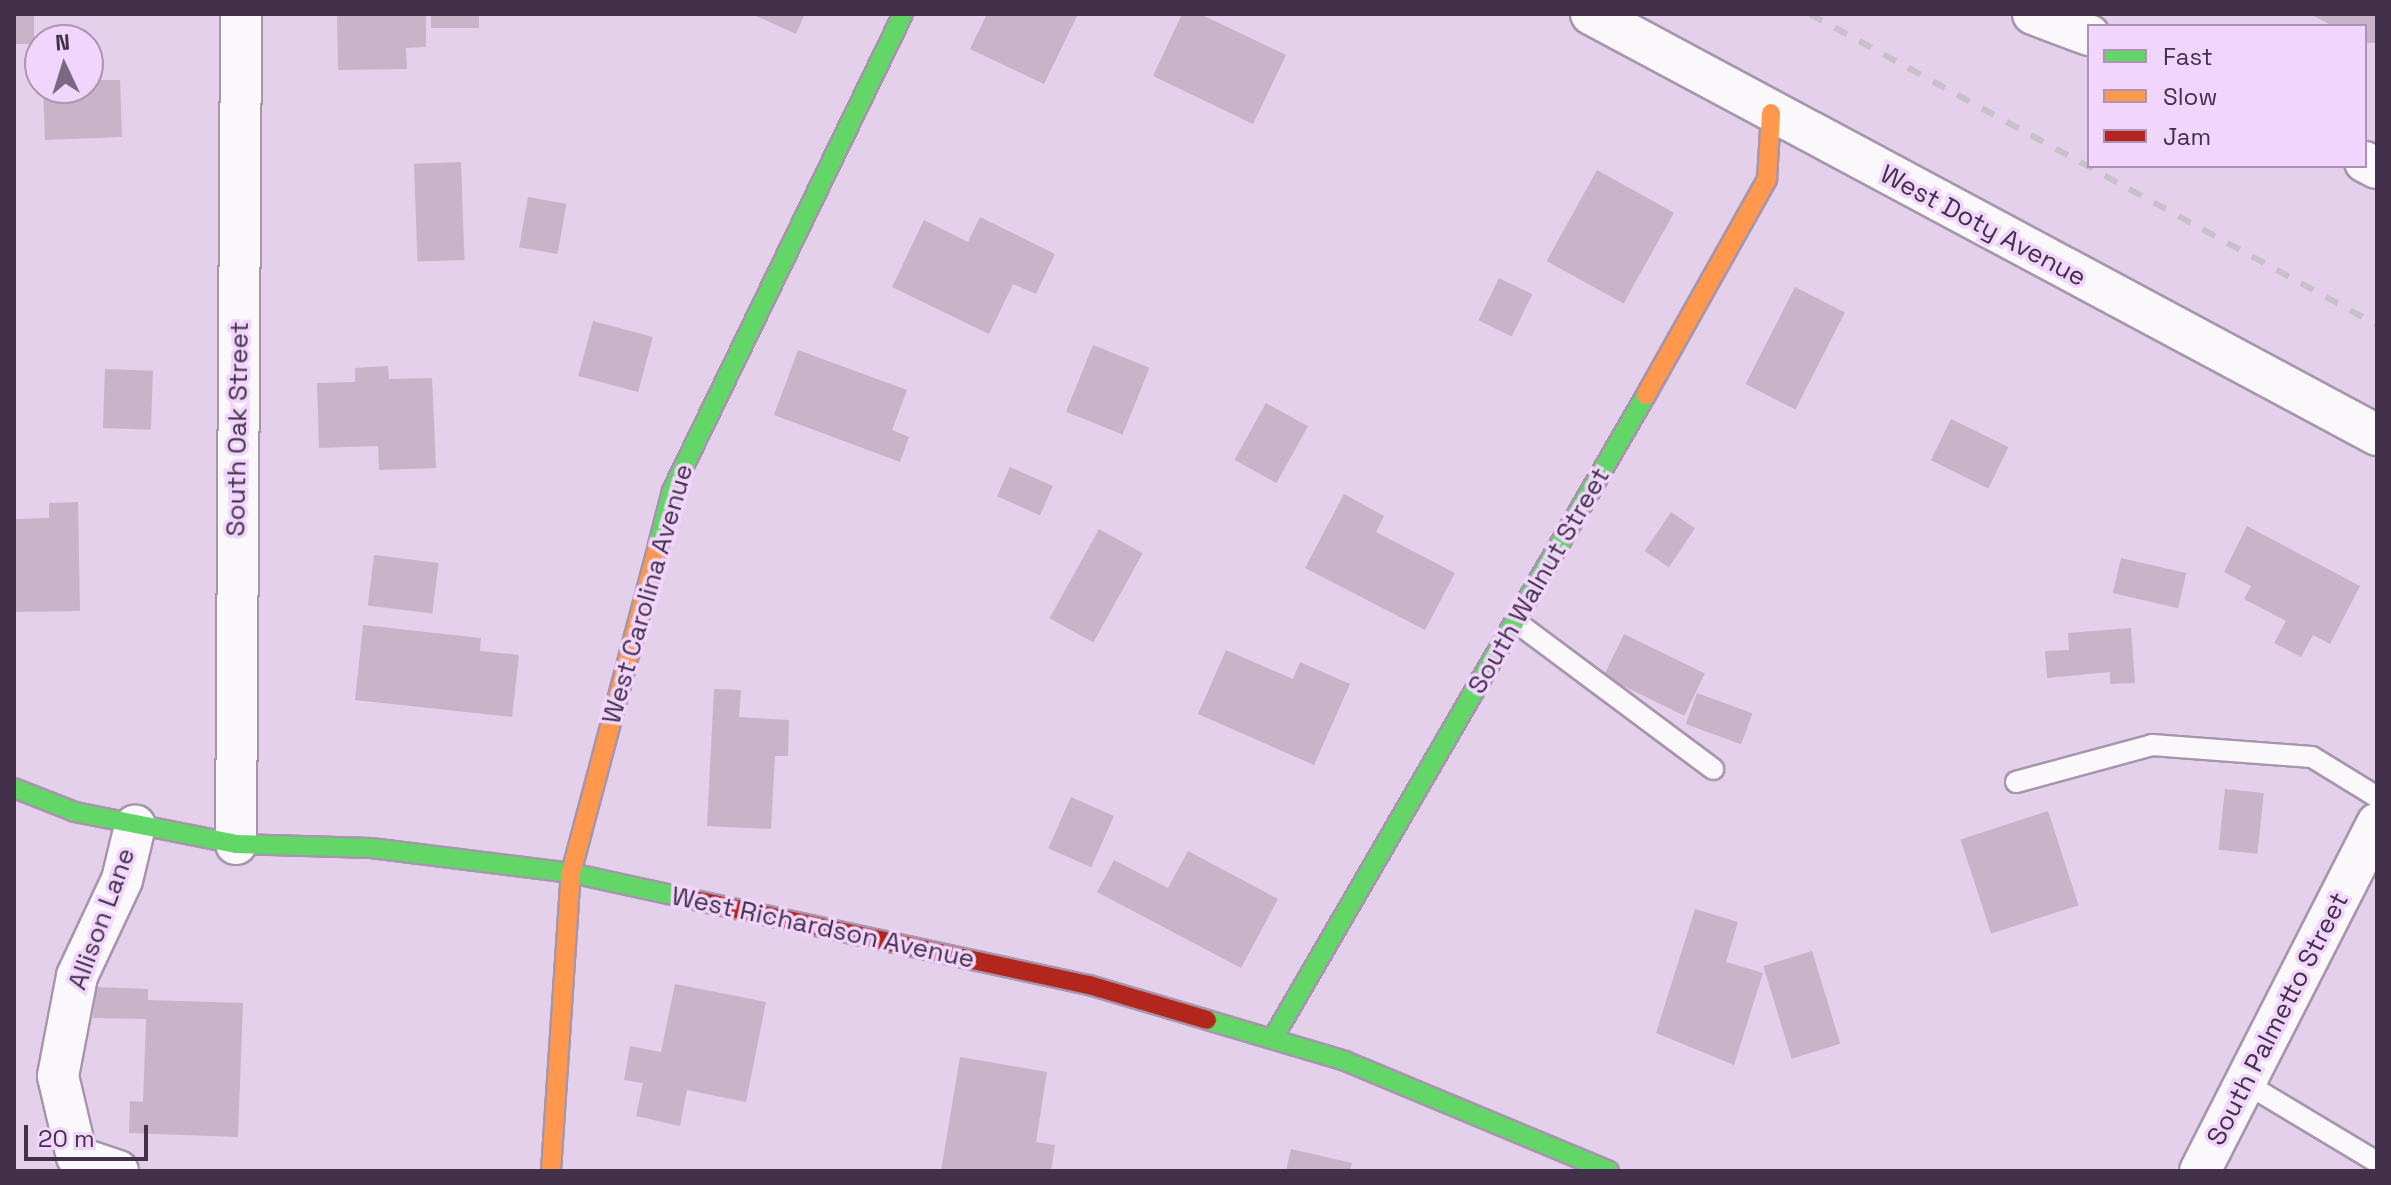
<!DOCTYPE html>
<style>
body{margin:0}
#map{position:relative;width:2391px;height:1185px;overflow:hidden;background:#e4d0eb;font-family:"Space Grotesk",sans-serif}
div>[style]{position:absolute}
.building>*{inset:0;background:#c8b3c8;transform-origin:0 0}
.roads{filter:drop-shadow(2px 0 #a696ac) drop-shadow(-2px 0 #a696ac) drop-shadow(0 2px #a696ac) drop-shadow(0 -2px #a696ac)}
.lane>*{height:20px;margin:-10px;padding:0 10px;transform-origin:10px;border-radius:10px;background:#fbf8fc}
.street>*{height:40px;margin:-20px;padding:0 20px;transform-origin:20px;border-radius:20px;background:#fbf8fc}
.fast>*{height:18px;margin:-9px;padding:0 9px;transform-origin:9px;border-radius:9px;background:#63d668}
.slow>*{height:18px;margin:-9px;padding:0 9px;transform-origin:9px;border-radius:9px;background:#ff974d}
.jam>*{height:18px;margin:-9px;padding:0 9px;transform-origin:9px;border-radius:9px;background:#b3261e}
.rail>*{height:6px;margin-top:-3px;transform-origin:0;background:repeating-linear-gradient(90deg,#c7c2c9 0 14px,transparent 0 28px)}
span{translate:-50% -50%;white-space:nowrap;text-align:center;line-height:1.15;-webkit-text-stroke:7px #f1d5fc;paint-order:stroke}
.street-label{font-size:26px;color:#43304a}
.frame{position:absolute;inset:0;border:16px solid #43304a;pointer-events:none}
.legend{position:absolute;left:2087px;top:24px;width:280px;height:144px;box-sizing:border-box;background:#f1d5fc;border:2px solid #ab93b5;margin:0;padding:10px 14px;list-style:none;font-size:24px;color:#43304a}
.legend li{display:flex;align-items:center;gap:16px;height:40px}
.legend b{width:40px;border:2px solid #ab93b5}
.north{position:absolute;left:24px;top:24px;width:80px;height:80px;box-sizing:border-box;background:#f1d5fc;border:2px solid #ab93b5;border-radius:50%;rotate:356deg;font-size:22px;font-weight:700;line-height:32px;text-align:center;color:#43304a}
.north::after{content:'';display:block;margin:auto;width:28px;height:36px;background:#7b6882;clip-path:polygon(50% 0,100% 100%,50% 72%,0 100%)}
.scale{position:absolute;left:24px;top:1125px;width:124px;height:36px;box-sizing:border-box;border:4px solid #43304a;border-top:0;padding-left:10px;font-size:24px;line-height:28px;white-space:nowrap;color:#43304a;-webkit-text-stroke:6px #f1d5fc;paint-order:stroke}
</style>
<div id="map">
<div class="building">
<div style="left:14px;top:14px;width:20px;height:30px"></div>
<div style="clip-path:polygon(337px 14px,426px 14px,426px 47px,406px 48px,407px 69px,338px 70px)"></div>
<div style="left:431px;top:14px;width:48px;height:14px"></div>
<div style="clip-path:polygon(752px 14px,805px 14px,796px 34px)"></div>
<div style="clip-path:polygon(987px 14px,1078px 14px,1044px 84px,970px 49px)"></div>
<div style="clip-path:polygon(1182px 14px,1200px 14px,1286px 55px,1253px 124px,1153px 76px)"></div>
<div style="clip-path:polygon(2310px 14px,2377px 14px,2377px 43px,2365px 43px,2365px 26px,2333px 26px)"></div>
<div style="clip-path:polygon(88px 80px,120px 80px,122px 137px,45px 140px,43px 88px,88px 88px)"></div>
<div style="left:461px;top:162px;width:98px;height:47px;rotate:88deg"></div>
<div style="left:1597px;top:170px;width:88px;height:104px;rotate:29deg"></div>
<div style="left:528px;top:197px;width:39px;height:51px;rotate:10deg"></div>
<div style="clip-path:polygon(980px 217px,1055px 254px,1036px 294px,1013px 284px,989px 334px,892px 287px,924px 220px,968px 242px)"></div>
<div style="left:1499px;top:278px;width:37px;height:47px;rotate:26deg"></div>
<div style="left:1795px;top:287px;width:56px;height:109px;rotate:27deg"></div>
<div style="left:593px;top:321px;width:62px;height:57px;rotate:15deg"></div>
<div style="left:1093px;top:345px;width:61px;height:72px;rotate:22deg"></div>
<div style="clip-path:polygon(798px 350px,907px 390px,892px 430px,909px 437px,900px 462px,774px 415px)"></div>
<div style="clip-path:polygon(388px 366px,389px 379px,432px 378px,436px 468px,379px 470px,378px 446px,319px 448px,317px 383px,355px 382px,355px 368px)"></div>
<div style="left:105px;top:369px;width:48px;height:59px;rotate:2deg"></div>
<div style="left:1266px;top:403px;width:48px;height:65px;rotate:29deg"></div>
<div style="left:1951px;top:419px;width:64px;height:46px;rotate:26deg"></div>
<div style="left:1010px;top:467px;width:47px;height:32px;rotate:24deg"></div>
<div style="clip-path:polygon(1344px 494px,1384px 516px,1376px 532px,1455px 573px,1425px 630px,1305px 568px)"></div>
<div style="clip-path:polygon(78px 502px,80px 611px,14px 612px,14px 519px,49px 518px,49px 503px)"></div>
<div style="left:1671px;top:512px;width:29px;height:47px;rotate:34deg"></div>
<div style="clip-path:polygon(2247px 526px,2360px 586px,2330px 644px,2313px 635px,2301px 657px,2274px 643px,2286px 621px,2244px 599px,2251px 586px,2224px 572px)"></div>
<div style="left:1099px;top:529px;width:50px;height:102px;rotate:29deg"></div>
<div style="left:374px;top:555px;width:65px;height:51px;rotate:7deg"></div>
<div style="left:2121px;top:558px;width:67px;height:36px;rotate:13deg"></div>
<div style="clip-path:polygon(363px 625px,481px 638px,480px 651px,519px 655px,512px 717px,355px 700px)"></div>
<div style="clip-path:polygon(2131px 628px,2135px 683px,2110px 684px,2110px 672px,2047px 678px,2045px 651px,2069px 650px,2068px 633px)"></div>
<div style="left:1624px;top:634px;width:90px;height:47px;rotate:26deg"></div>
<div style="clip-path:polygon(1226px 650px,1293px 679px,1300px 662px,1350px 684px,1314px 765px,1198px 714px)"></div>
<div style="clip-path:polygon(714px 689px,741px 690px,739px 717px,789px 720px,788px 756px,775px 756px,771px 829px,707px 826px)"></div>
<div style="left:1697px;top:693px;width:59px;height:33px;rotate:20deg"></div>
<div style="left:2225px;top:789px;width:39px;height:61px;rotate:6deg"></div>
<div style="left:1071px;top:797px;width:47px;height:56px;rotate:24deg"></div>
<div style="left:2048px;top:811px;width:99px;height:92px;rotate:72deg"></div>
<div style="clip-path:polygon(1188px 851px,1278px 899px,1241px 968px,1097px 892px,1114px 860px,1168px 888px)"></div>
<div style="clip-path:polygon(1695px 909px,1738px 922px,1726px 962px,1763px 973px,1734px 1065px,1656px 1033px)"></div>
<div style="left:1812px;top:951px;width:97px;height:51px;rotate:73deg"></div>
<div style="clip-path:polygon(675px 984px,766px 1002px,746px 1102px,687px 1090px,680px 1126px,636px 1116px,643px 1083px,624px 1080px,630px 1046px,661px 1052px)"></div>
<div style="clip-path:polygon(95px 987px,148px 989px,148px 1000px,243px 1003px,238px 1137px,129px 1133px,130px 1101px,143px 1102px,146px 1019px,93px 1018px)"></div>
<div style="clip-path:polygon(960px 1057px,1047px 1072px,1036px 1142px,1055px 1145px,1051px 1171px,941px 1171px)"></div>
<div style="clip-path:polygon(1291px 1149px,1352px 1163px,1350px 1171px,1286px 1171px)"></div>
</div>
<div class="roads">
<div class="lane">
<div style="left:1516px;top:622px;width:246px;rotate:36.7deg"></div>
<div style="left:2016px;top:782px;width:141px;rotate:-15.2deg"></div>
<div style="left:2152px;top:745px;width:160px;rotate:4.3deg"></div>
<div style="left:2312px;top:757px;width:76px;rotate:31.6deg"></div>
<div style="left:2247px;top:1084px;width:152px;rotate:31deg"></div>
</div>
<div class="street">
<div style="left:1591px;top:14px;width:892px;rotate:28.17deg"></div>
<div style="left:2033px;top:14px;width:60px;rotate:20.6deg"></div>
<div style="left:2365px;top:162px;width:13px;rotate:27deg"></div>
<div style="left:236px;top:844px;width:830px;rotate:-89.65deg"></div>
<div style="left:118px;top:1171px;width:43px;rotate:-161.1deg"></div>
<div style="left:77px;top:1157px;width:83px;rotate:-103.2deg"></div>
<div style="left:58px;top:1076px;width:102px;rotate:-79.2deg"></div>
<div style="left:77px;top:976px;width:106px;rotate:-64.9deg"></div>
<div style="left:122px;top:880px;width:56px;rotate:-76.5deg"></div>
<div style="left:2200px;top:1171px;width:390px;rotate:-63deg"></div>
</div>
<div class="fast">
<div style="left:658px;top:545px;width:56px;rotate:-75.5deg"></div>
<div style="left:672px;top:491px;width:530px;rotate:-64.16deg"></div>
<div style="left:14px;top:788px;width:66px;rotate:21.5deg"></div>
<div style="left:75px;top:812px;width:164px;rotate:11.2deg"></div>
<div style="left:236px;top:844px;width:135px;rotate:1.7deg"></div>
<div style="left:371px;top:848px;width:202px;rotate:7.1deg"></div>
<div style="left:571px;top:873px;width:127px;rotate:12.3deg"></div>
<div style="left:1207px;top:1020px;width:144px;rotate:16.5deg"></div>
<div style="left:1345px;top:1061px;width:286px;rotate:22.6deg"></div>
<div style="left:1273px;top:1038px;width:743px;rotate:-59.88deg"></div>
</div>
<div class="slow">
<div style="left:1646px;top:395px;width:248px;rotate:-60.7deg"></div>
<div style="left:1767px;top:179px;width:66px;rotate:-86.5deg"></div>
<div style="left:551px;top:1171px;width:299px;rotate:-86.2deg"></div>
<div style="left:571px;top:873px;width:339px;rotate:-75.1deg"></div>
</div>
<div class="jam">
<div style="left:695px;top:900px;width:403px;rotate:12.2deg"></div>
<div style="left:1089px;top:985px;width:123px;rotate:16.5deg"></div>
</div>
</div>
<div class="rail">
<div style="left:1810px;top:14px;width:647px;rotate:28.74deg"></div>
</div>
<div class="street-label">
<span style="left:1983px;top:226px;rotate:28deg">West Doty Avenue</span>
<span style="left:238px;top:429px;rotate:-89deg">South Oak Street</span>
<span style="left:1539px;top:581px;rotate:-60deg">South Walnut Street</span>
<span style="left:648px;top:594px;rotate:-74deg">West Carolina Avenue</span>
<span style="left:102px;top:919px;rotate:-70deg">Allison Lane</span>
<span style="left:823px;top:928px;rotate:12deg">West Richardson Avenue</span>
<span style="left:2278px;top:1019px;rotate:-63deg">South Palmetto Street</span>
</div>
<div class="frame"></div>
<ul class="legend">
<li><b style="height:10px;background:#63d668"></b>Fast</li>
<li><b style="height:10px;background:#ff974d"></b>Slow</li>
<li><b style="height:10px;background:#b3261e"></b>Jam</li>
</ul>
<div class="north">N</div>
<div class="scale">20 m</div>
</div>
